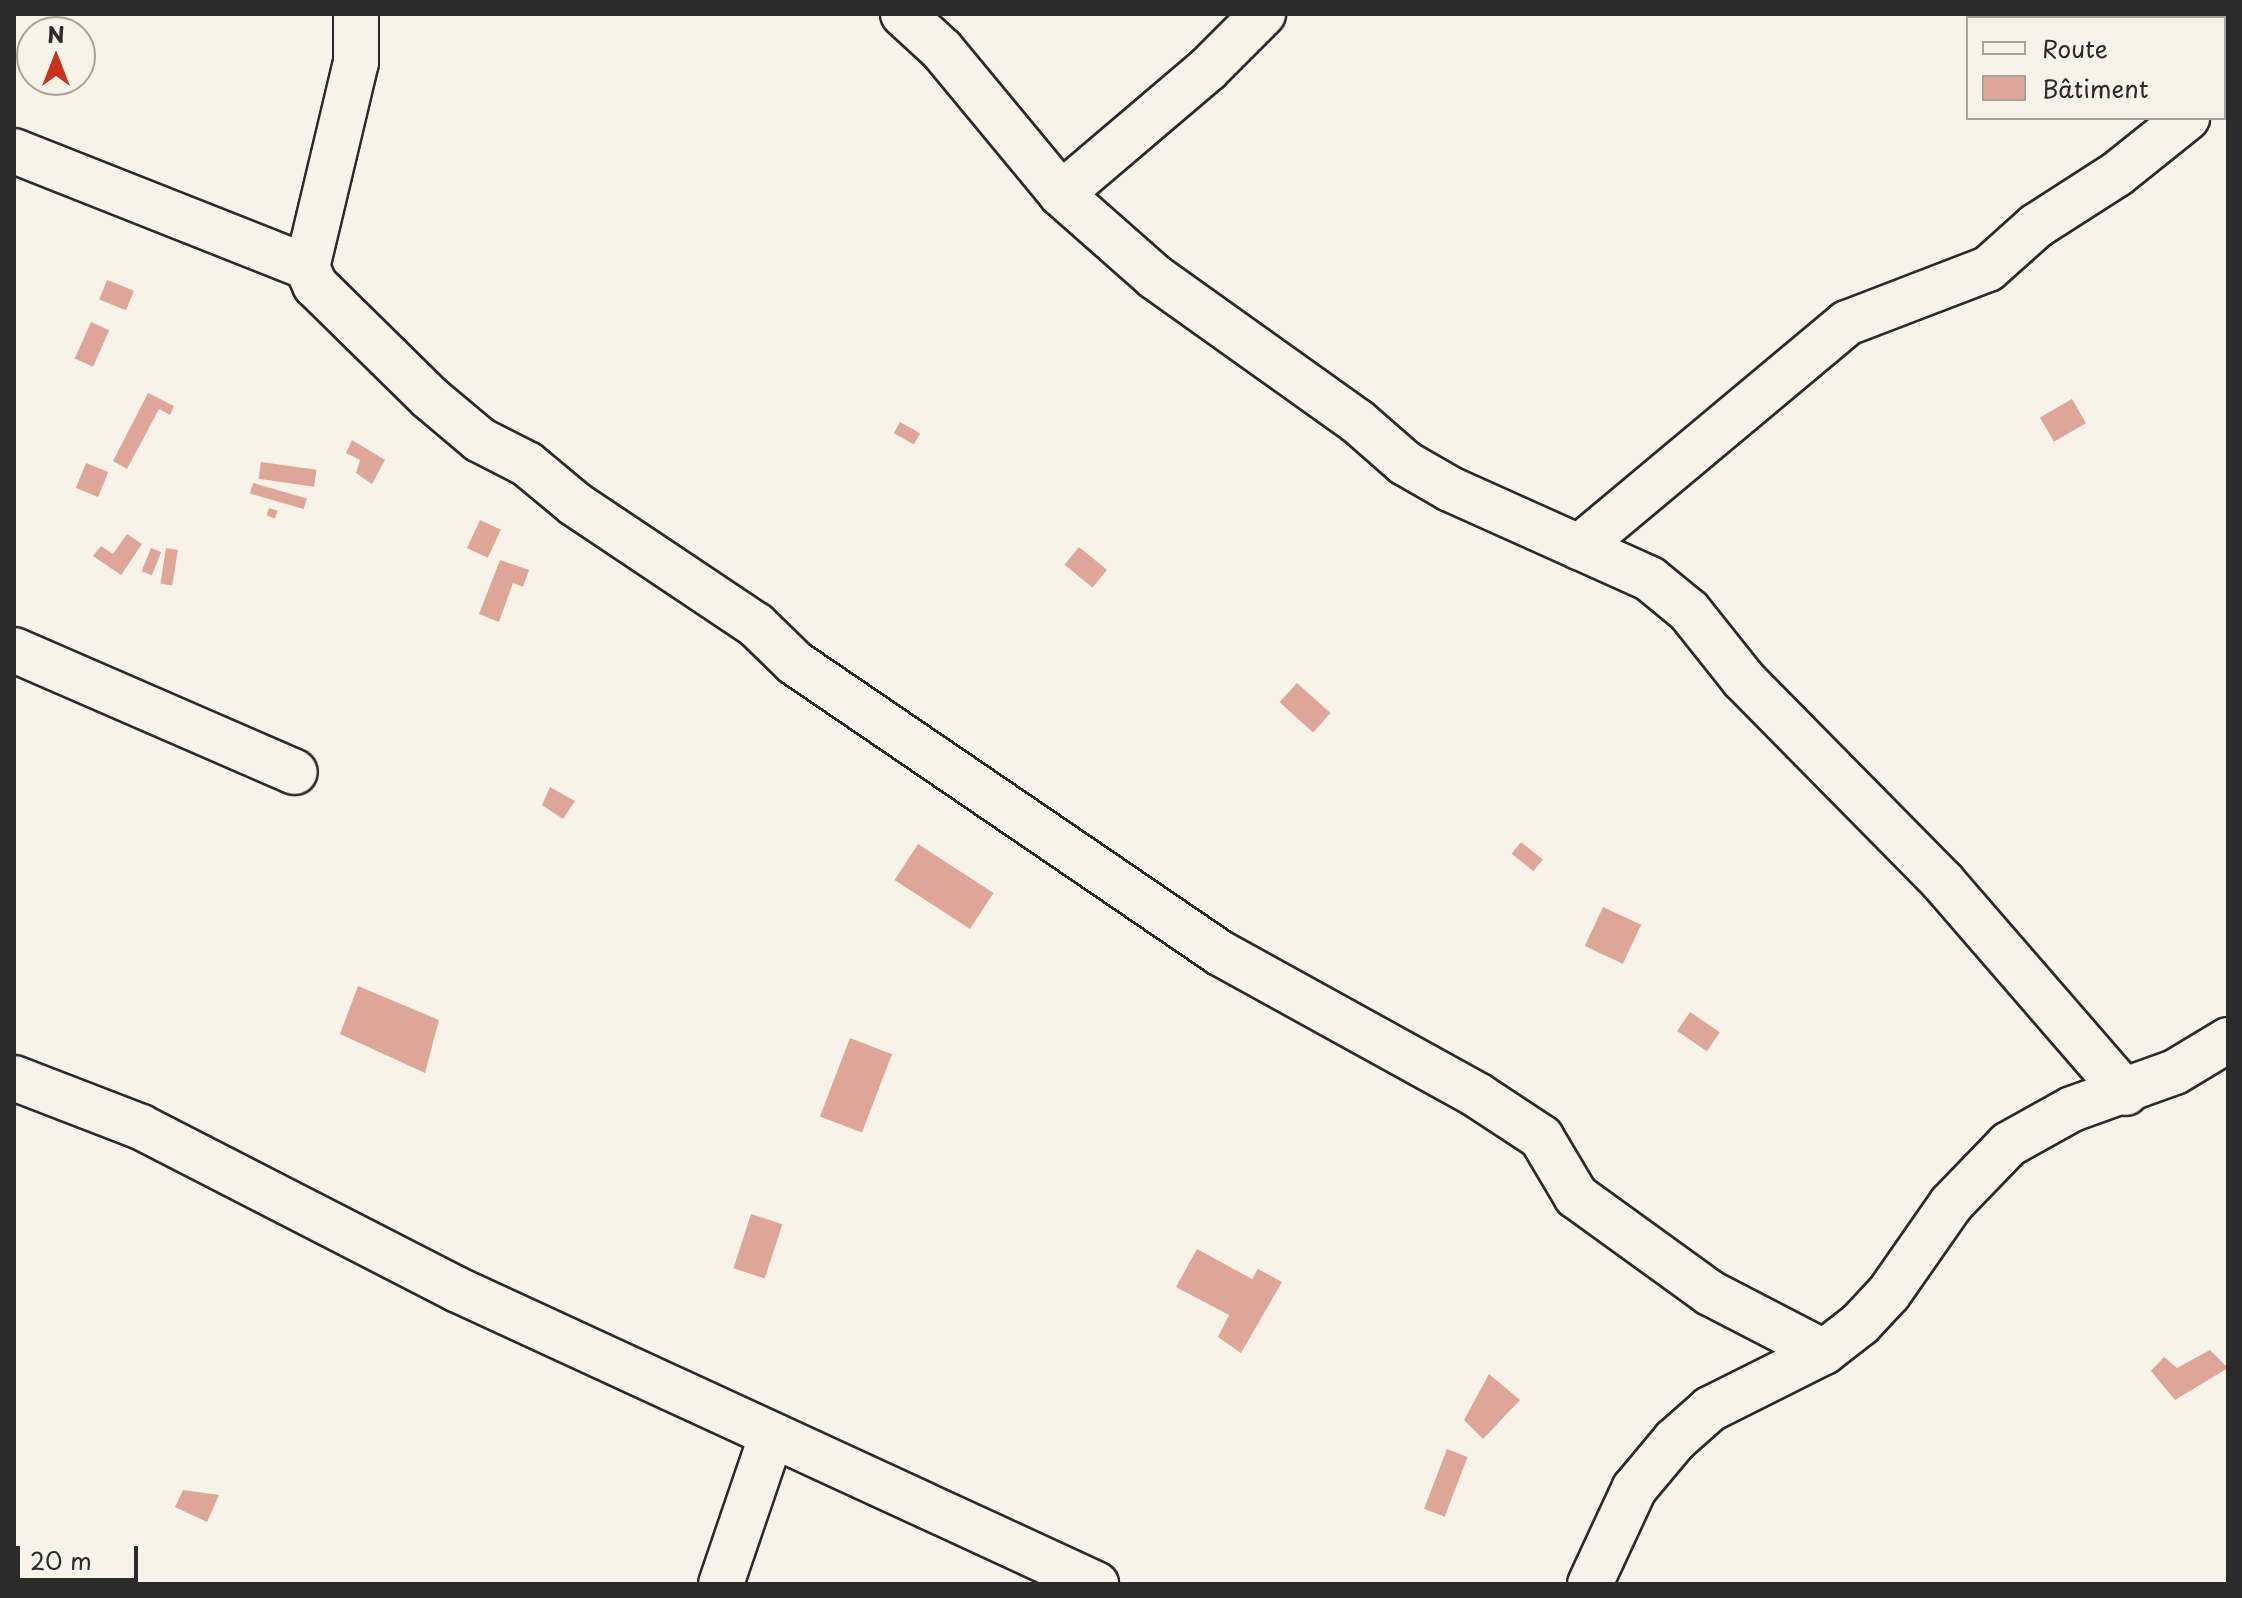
<!DOCTYPE html>
<meta charset="utf-8">
<style>
body{margin:0}
#map{position:relative;width:2242px;height:1598px;overflow:hidden;background:#f7f3e8;font-family:"Playpen Sans",sans-serif}
div>[style]{position:absolute}
.building>*{inset:0;background:#dea698;transform-origin:0 0}
.roads{filter:drop-shadow(2px 0 #2b2b2b) drop-shadow(-2px 0 #2b2b2b) drop-shadow(0 2px #2b2b2b) drop-shadow(0 -2px #2b2b2b)}
.minor>*{height:44px;margin:-22px;padding:0 22px;transform-origin:22px;border-radius:22px;background:#f7f3e8}
span{translate:-50% -50%;white-space:nowrap;text-align:center;line-height:1.15;-webkit-text-stroke:8px #f7f3e8;paint-order:stroke}
.frame{position:absolute;inset:0;border:16px solid #2b2b2b;pointer-events:none}
.legend{position:absolute;left:1966px;top:16px;width:260px;height:104px;box-sizing:border-box;background:#f7f3e8;border:2px solid #a5a39c;margin:0;padding:10px 14px;list-style:none;font-size:24px;color:#2b2b2b}
.legend li{display:flex;align-items:center;gap:16px;height:40px}
.legend b{width:40px;border:2px solid #a5a39c}
.north{position:absolute;left:16px;top:16px;width:80px;height:80px;box-sizing:border-box;background:#f7f3e8;border:2px solid #a5a39c;border-radius:50%;rotate:0deg;font-size:22px;font-weight:700;line-height:32px;text-align:center;color:#2b2b2b}
.north::after{content:'';display:block;margin:auto;width:28px;height:36px;background:#c8321e;clip-path:polygon(50% 0,100% 100%,50% 72%,0 100%)}
.scale{position:absolute;left:16px;top:1546px;width:122px;height:36px;box-sizing:border-box;border:4px solid #2b2b2b;border-top:0;padding-left:10px;font-size:24px;line-height:28px;white-space:nowrap;color:#2b2b2b;-webkit-text-stroke:6px #f7f3e8;paint-order:stroke}
</style>
<div id="map">
<div class="building">
<div style="left:107px;top:280px;width:29px;height:21px;rotate:22deg"></div>
<div style="left:91px;top:322px;width:20px;height:40px;rotate:24deg"></div>
<div style="clip-path:polygon(148px 393px,174px 406px,170px 415px,159px 409px,127px 469px,113px 461px)"></div>
<div style="left:2072px;top:399px;width:28px;height:37px;rotate:60deg"></div>
<div style="left:900px;top:422px;width:23px;height:13px;rotate:29deg"></div>
<div style="clip-path:polygon(352px 440px,385px 460px,372px 484px,356px 473px,360px 460px,346px 453px)"></div>
<div style="left:261px;top:462px;width:56px;height:17px;rotate:8deg"></div>
<div style="left:86px;top:463px;width:24px;height:27px;rotate:22deg"></div>
<div style="left:253px;top:483px;width:56px;height:11px;rotate:16deg"></div>
<div style="left:269px;top:508px;width:9px;height:8px;rotate:18deg"></div>
<div style="left:480px;top:520px;width:23px;height:31px;rotate:25deg"></div>
<div style="clip-path:polygon(127px 534px,142px 544px,121px 575px,93px 556px,101px 546px,113px 554px)"></div>
<div style="left:1079px;top:547px;width:36px;height:23px;rotate:39deg"></div>
<div style="left:151px;top:548px;width:11px;height:25px;rotate:22deg"></div>
<div style="left:166px;top:548px;width:12px;height:36px;rotate:9deg"></div>
<div style="clip-path:polygon(500px 560px,529px 570px,523px 587px,513px 583px,499px 622px,479px 614px)"></div>
<div style="left:1297px;top:683px;width:45px;height:26px;rotate:42deg"></div>
<div style="clip-path:polygon(550px 787px,575px 801px,563px 819px,542px 805px)"></div>
<div style="left:1521px;top:842px;width:28px;height:15px;rotate:39deg"></div>
<div style="left:918px;top:844px;width:90px;height:43px;rotate:33deg"></div>
<div style="left:1603px;top:907px;width:42px;height:43px;rotate:25deg"></div>
<div style="clip-path:polygon(358px 986px,439px 1020px,425px 1073px,340px 1034px)"></div>
<div style="left:1690px;top:1012px;width:36px;height:23px;rotate:34deg"></div>
<div style="left:850px;top:1038px;width:45px;height:84px;rotate:21deg"></div>
<div style="left:751px;top:1214px;width:33px;height:57px;rotate:18deg"></div>
<div style="clip-path:polygon(1197px 1249px,1252px 1279px,1258px 1269px,1282px 1282px,1241px 1353px,1218px 1337px,1229px 1315px,1176px 1287px)"></div>
<div style="clip-path:polygon(2210px 1350px,2228px 1368px,2175px 1400px,2151px 1371px,2164px 1357px,2177px 1368px)"></div>
<div style="clip-path:polygon(1489px 1374px,1520px 1400px,1483px 1439px,1464px 1420px)"></div>
<div style="left:1447px;top:1449px;width:22px;height:64px;rotate:21deg"></div>
<div style="clip-path:polygon(183px 1490px,219px 1495px,207px 1522px,175px 1507px)"></div>
</div>
<div class="roads">
<div class="minor">
<div style="left:356px;top:14px;width:48px;rotate:90deg"></div>
<div style="left:356px;top:62px;width:211px;rotate:103.4deg"></div>
<div style="left:307px;top:267px;width:20px;rotate:66deg"></div>
<div style="left:315px;top:285px;width:161px;rotate:44.5deg"></div>
<div style="left:430px;top:398px;width:65px;rotate:40deg"></div>
<div style="left:480px;top:440px;width:53px;rotate:27.1deg"></div>
<div style="left:527px;top:464px;width:62px;rotate:39.8deg"></div>
<div style="left:575px;top:504px;width:218px;rotate:33.8deg"></div>
<div style="left:756px;top:625px;width:54px;rotate:44.3deg"></div>
<div style="left:795px;top:663px;width:515px;rotate:34.31deg"></div>
<div style="left:1220px;top:953px;width:294px;rotate:28.9deg"></div>
<div style="left:1477px;top:1095px;width:77px;rotate:33.3deg"></div>
<div style="left:1541px;top:1137px;width:69px;rotate:59.3deg"></div>
<div style="left:1576px;top:1196px;width:165px;rotate:35.9deg"></div>
<div style="left:1710px;top:1293px;width:128px;rotate:27.4deg"></div>
<div style="left:903px;top:14px;width:53px;rotate:42.7deg"></div>
<div style="left:942px;top:50px;width:187px;rotate:50.4deg"></div>
<div style="left:1061px;top:194px;width:125px;rotate:41.4deg"></div>
<div style="left:1155px;top:277px;width:248px;rotate:35.5deg"></div>
<div style="left:1357px;top:421px;width:64px;rotate:41.2deg"></div>
<div style="left:1405px;top:463px;width:52px;rotate:30deg"></div>
<div style="left:1450px;top:489px;width:219px;rotate:24.2deg"></div>
<div style="left:1650px;top:579px;width:50px;rotate:39.4deg"></div>
<div style="left:1689px;top:611px;width:87px;rotate:51.5deg"></div>
<div style="left:1743px;top:679px;width:285px;rotate:45.4deg"></div>
<div style="left:1943px;top:882px;width:279px;rotate:49.1deg"></div>
<div style="left:2224px;top:88px;width:5px;rotate:-37deg"></div>
<div style="left:14px;top:151px;width:315px;rotate:21.6deg"></div>
<div style="left:1061px;top:194px;width:193px;rotate:-40.4deg"></div>
<div style="left:1208px;top:69px;width:78px;rotate:-45deg"></div>
<div style="left:1579px;top:547px;width:349px;rotate:-39.9deg"></div>
<div style="left:1847px;top:323px;width:151px;rotate:-21deg"></div>
<div style="left:1988px;top:269px;width:64px;rotate:-41.9deg"></div>
<div style="left:2036px;top:226px;width:96px;rotate:-32.7deg"></div>
<div style="left:2117px;top:174px;width:90px;rotate:-38.7deg"></div>
<div style="left:14px;top:650px;width:306px;rotate:23.5deg"></div>
<div style="left:14px;top:1078px;width:136px;rotate:21.1deg"></div>
<div style="left:141px;top:1127px;width:354px;rotate:27.2deg"></div>
<div style="left:456px;top:1289px;width:705px;rotate:24.75deg"></div>
<div style="left:721px;top:1584px;width:155px;rotate:-71.2deg"></div>
<div style="left:1590px;top:1584px;width:105px;rotate:-65.1deg"></div>
<div style="left:1634px;top:1489px;width:64px;rotate:-50.1deg"></div>
<div style="left:1675px;top:1440px;width:47px;rotate:-41.5deg"></div>
<div style="left:1710px;top:1409px;width:127px;rotate:-26.6deg"></div>
<div style="left:1824px;top:1352px;width:46px;rotate:-37.9deg"></div>
<div style="left:1860px;top:1324px;width:42px;rotate:-46.9deg"></div>
<div style="left:1889px;top:1293px;width:108px;rotate:-55.1deg"></div>
<div style="left:1951px;top:1204px;width:83px;rotate:-46deg"></div>
<div style="left:2009px;top:1144px;width:72px;rotate:-29.1deg"></div>
<div style="left:2072px;top:1109px;width:109px;rotate:-19.8deg"></div>
<div style="left:2175px;top:1072px;width:62px;rotate:-31.1deg"></div>
</div>
</div>
<div class="frame"></div>
<ul class="legend">
<li><b style="height:10px;background:#f7f3e8"></b>Route</li>
<li><b style="height:22px;background:#dea698"></b>Bâtiment</li>
</ul>
<div class="north">N</div>
<div class="scale">20 m</div>
</div>
